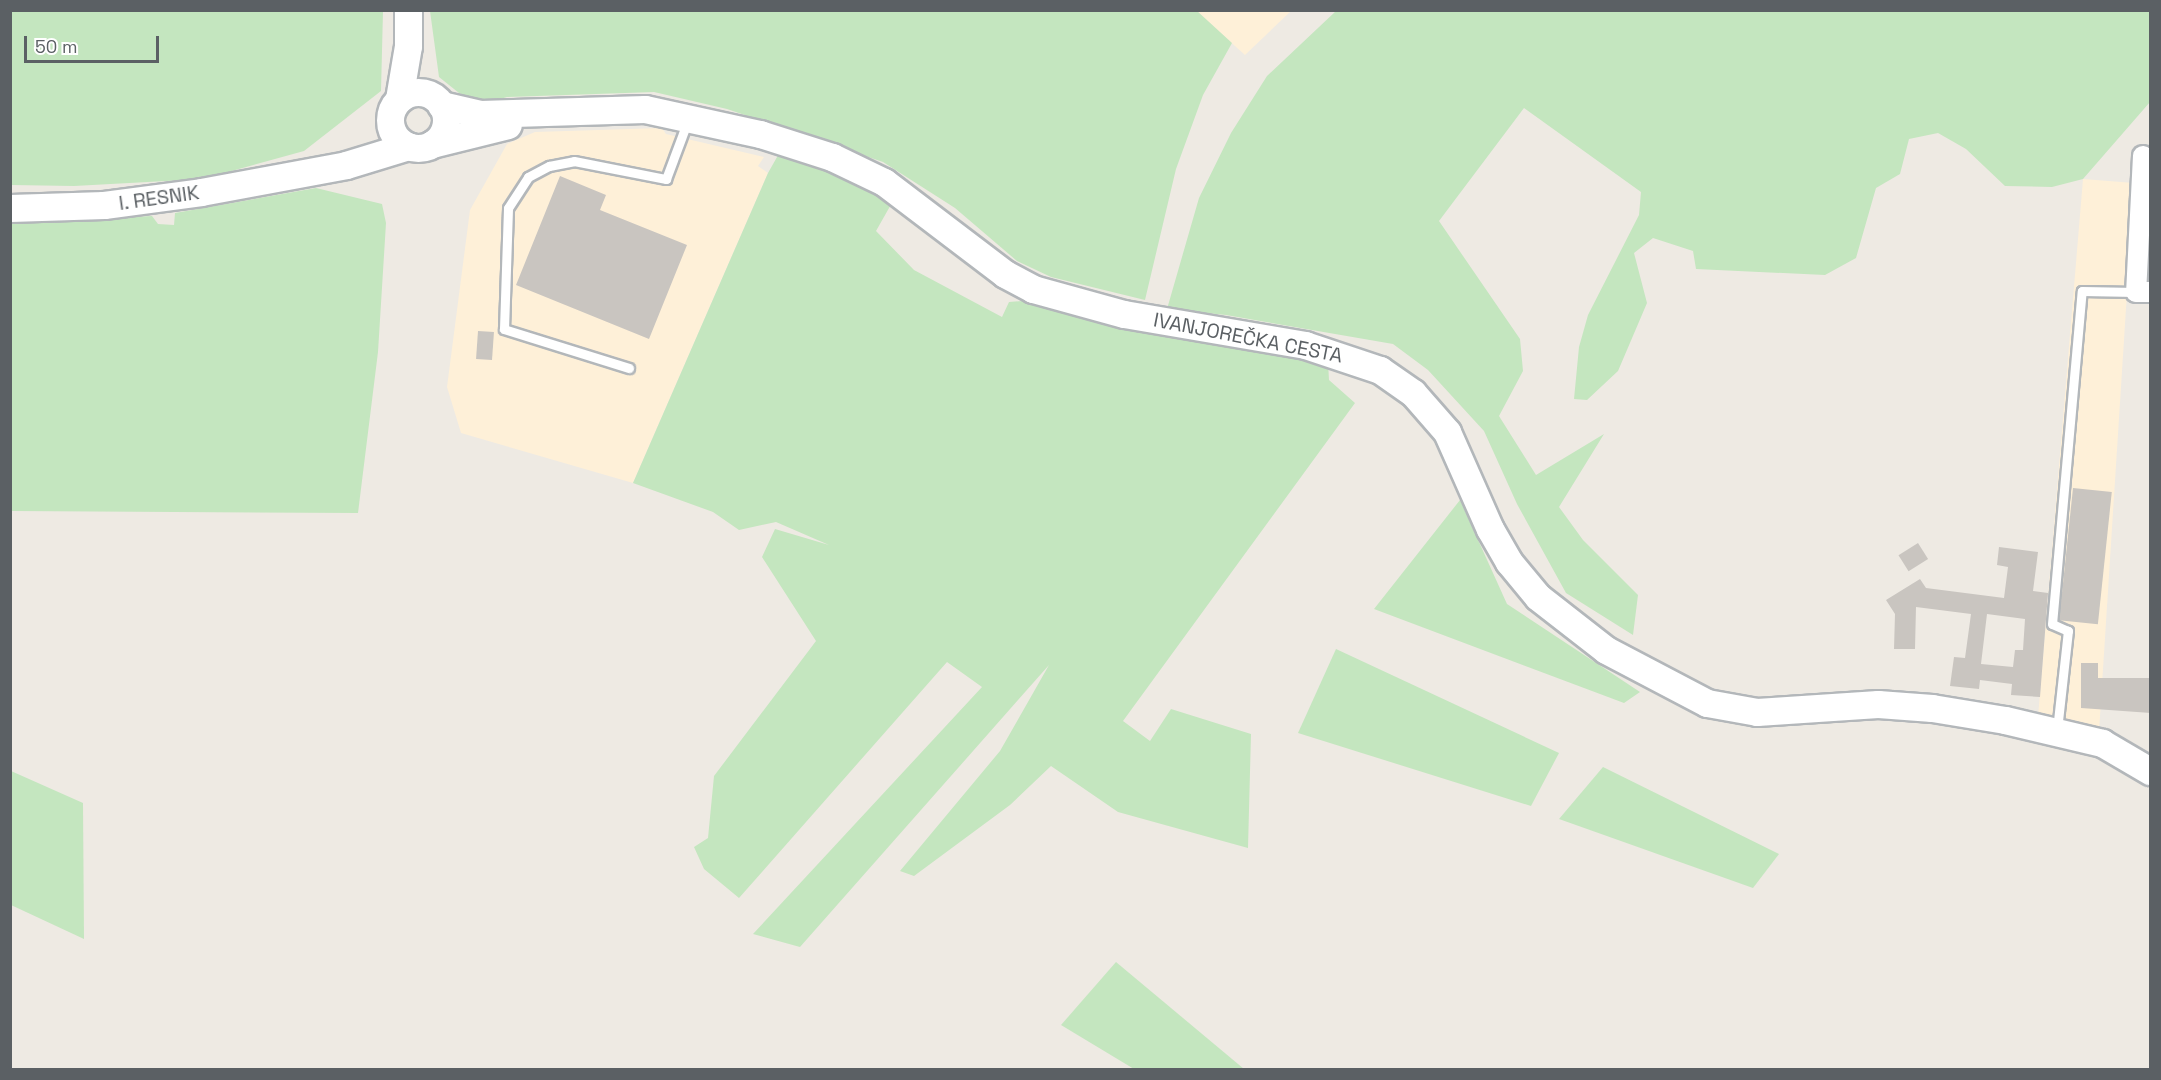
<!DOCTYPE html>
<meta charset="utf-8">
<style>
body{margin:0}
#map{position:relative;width:2161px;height:1080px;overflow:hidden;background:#eeeae3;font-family:"Space Grotesk",sans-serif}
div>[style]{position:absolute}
.commercial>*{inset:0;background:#fef0d8}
.green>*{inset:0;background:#c4e6bf}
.building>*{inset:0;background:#c9c5c0;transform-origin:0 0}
.roads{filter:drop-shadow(2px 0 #b3b7ba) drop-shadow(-2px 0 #b3b7ba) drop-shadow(0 2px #b3b7ba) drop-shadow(0 -2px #b3b7ba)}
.lane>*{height:9px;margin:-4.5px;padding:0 4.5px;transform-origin:4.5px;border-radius:4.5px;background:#fff}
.street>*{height:20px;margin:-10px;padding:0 10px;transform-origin:10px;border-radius:10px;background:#fff}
.secondary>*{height:27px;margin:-13.5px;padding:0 13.5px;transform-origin:13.5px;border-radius:13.5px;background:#fff}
.secondary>.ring{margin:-13.5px;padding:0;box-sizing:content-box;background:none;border:27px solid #fff;border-radius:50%}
span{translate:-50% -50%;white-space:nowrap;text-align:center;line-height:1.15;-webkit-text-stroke:4.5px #fff;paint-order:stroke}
.street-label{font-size:20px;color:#5b6064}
.frame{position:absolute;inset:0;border:12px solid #5b6064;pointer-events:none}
.scale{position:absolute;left:24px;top:36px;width:135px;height:27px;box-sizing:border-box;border:3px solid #5b6064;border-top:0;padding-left:8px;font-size:18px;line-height:21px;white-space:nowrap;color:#5b6064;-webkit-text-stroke:4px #fff;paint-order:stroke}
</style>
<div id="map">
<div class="commercial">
<div style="clip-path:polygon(1196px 11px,1291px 11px,1245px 55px)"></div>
<div style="clip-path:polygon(662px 128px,666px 134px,764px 157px,758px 166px,768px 173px,633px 483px,461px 433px,447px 387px,470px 210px,507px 144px,535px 132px)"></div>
<div style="clip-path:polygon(2083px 179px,2134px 183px,2099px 732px,2038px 717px)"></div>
</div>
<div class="green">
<div style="clip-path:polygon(1196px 10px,1232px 43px,1203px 95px,1176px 169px,1145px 300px,1051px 277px,1017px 261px,955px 208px,883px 162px,727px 109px,654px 92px,507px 97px,483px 104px,459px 93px,439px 77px,430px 11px)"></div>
<div style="clip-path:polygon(11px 11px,383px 11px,381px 91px,304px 151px,203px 179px,74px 186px,11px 185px)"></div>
<div style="clip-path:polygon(1336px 11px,2150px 11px,2150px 102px,2083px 179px,2052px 187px,2005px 186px,1966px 149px,1938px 133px,1909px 139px,1900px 174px,1876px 188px,1856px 258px,1825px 275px,1696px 269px,1693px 251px,1653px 238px,1634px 253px,1647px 303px,1618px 371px,1587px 400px,1574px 399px,1579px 347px,1588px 315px,1639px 215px,1641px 192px,1524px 108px,1439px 221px,1520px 339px,1523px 371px,1499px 416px,1536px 475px,1604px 434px,1559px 507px,1583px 540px,1638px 595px,1633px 635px,1566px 593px,1517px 504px,1484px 431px,1428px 370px,1393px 344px,1226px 315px,1167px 309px,1199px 198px,1231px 133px,1267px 76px)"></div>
<div style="clip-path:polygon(781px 150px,816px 159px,893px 201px,876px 231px,914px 270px,1002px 317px,1009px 302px,1035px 300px,1328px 362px,1329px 380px,1355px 403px,1123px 721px,1150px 741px,1171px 709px,1251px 734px,1248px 848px,1118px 812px,1051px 766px,1010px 805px,914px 876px,900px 871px,1000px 751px,1049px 665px,800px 947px,753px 934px,982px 687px,947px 662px,739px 898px,704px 869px,694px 847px,708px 838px,714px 776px,816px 641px,762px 557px,775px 529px,829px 545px,776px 522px,739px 530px,713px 512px,633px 483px,768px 173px)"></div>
<div style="clip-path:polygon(316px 188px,382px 204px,386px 223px,378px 352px,358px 513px,11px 511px,11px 223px,152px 216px,158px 224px,174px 225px,175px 213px)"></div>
<div style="clip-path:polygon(1460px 500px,1507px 604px,1640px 692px,1624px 703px,1374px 609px)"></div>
<div style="clip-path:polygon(1336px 649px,1559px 753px,1531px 806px,1298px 733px)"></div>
<div style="clip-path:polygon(1603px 767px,1779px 854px,1753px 888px,1559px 819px)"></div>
<div style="clip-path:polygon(11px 771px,83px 803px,84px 939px,11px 905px)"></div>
<div style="clip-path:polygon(1116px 962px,1244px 1069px,1134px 1069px,1061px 1025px)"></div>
</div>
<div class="building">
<div style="clip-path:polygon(560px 176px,606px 195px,600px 210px,687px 245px,649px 339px,516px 285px)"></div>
<div style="left:478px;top:331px;width:16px;height:28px;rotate:4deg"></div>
<div style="left:2073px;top:488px;width:39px;height:133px;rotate:6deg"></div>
<div style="left:1918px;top:543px;width:19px;height:23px;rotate:58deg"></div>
<div style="clip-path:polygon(evenodd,1999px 547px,2038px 552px,2033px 591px,2048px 593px,2040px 697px,2011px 695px,2012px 684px,1980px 680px,1979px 689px,1950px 686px,1954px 657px,1965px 658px,1971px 614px,1916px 607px,1915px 649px,1894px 649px,1895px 614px,1886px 600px,1920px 579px,1926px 588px,2004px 598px,2008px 567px,1997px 565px,1999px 547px,1987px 614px,2025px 619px,2023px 650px,2015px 650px,2013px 667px,1981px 664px,1987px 614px)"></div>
<div style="clip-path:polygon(2081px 663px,2098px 663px,2098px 678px,2151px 678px,2151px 713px,2081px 708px)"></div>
</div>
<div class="roads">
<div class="lane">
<div style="left:629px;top:368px;width:131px;rotate:-162.7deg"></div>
<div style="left:504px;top:329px;width:121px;rotate:-88.1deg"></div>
<div style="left:508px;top:208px;width:37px;rotate:-57deg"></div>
<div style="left:528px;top:177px;width:24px;rotate:-28deg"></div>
<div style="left:549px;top:166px;width:25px;rotate:-11deg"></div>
<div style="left:574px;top:161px;width:94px;rotate:11.1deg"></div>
<div style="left:666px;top:179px;width:63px;rotate:-69.6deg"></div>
<div style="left:2057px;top:730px;width:100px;rotate:-83.7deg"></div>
<div style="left:2068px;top:631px;width:17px;rotate:-156deg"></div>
<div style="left:2052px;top:624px;width:334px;rotate:-84.9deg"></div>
<div style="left:2082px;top:291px;width:54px;rotate:1.1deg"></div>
</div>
<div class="street">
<div style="left:2143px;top:156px;width:136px;rotate:92.9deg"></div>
<div style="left:2136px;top:292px;width:14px"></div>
</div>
<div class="secondary">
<div class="ring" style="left:390px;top:92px;width:29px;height:29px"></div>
<div style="left:399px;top:99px;width:54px;rotate:-80.4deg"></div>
<div style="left:408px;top:46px;width:36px;rotate:-90deg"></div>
<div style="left:441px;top:105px;width:40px;rotate:13deg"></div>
<div style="left:480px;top:114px;width:165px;rotate:-1.7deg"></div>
<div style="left:645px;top:109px;width:118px;rotate:12.3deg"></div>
<div style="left:760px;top:134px;width:76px;rotate:17.7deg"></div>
<div style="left:832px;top:157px;width:58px;rotate:25.7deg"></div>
<div style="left:884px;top:182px;width:152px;rotate:37.2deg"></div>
<div style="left:1005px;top:274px;width:32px;rotate:28deg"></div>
<div style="left:1033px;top:289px;width:94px;rotate:15.4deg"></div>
<div style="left:1124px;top:314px;width:184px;rotate:9.7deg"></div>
<div style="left:1305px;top:345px;width:79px;rotate:18.4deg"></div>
<div style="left:1380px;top:370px;width:40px;rotate:34.9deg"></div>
<div style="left:1413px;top:393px;width:52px;rotate:48.9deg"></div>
<div style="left:1447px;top:432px;width:106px;rotate:66.1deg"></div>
<div style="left:1490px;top:529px;width:38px;rotate:60deg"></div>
<div style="left:1509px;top:562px;width:45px;rotate:50.4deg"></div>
<div style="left:1538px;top:597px;width:86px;rotate:37.9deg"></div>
<div style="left:1606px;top:650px;width:114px;rotate:27.7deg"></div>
<div style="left:1707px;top:703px;width:51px;rotate:10.2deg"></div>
<div style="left:1757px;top:712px;width:121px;rotate:-3.8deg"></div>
<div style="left:1878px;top:704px;width:54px;rotate:4.2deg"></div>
<div style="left:1932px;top:708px;width:74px;rotate:9.3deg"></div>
<div style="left:2005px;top:720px;width:100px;rotate:13.3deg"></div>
<div style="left:2102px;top:743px;width:56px;rotate:30.3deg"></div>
<div style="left:432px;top:144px;width:78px;rotate:-14deg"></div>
<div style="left:10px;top:208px;width:94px;rotate:-1.8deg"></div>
<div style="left:104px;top:205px;width:98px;rotate:-7.6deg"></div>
<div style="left:201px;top:192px;width:147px;rotate:-10.5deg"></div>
<div style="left:346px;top:165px;width:65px;rotate:-17deg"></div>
</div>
</div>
<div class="street-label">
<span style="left:159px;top:198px;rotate:-8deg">I. RESNIK</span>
<span style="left:1248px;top:338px;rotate:11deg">IVANJOREČKA CESTA</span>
</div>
<div class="frame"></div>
<div class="scale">50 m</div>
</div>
